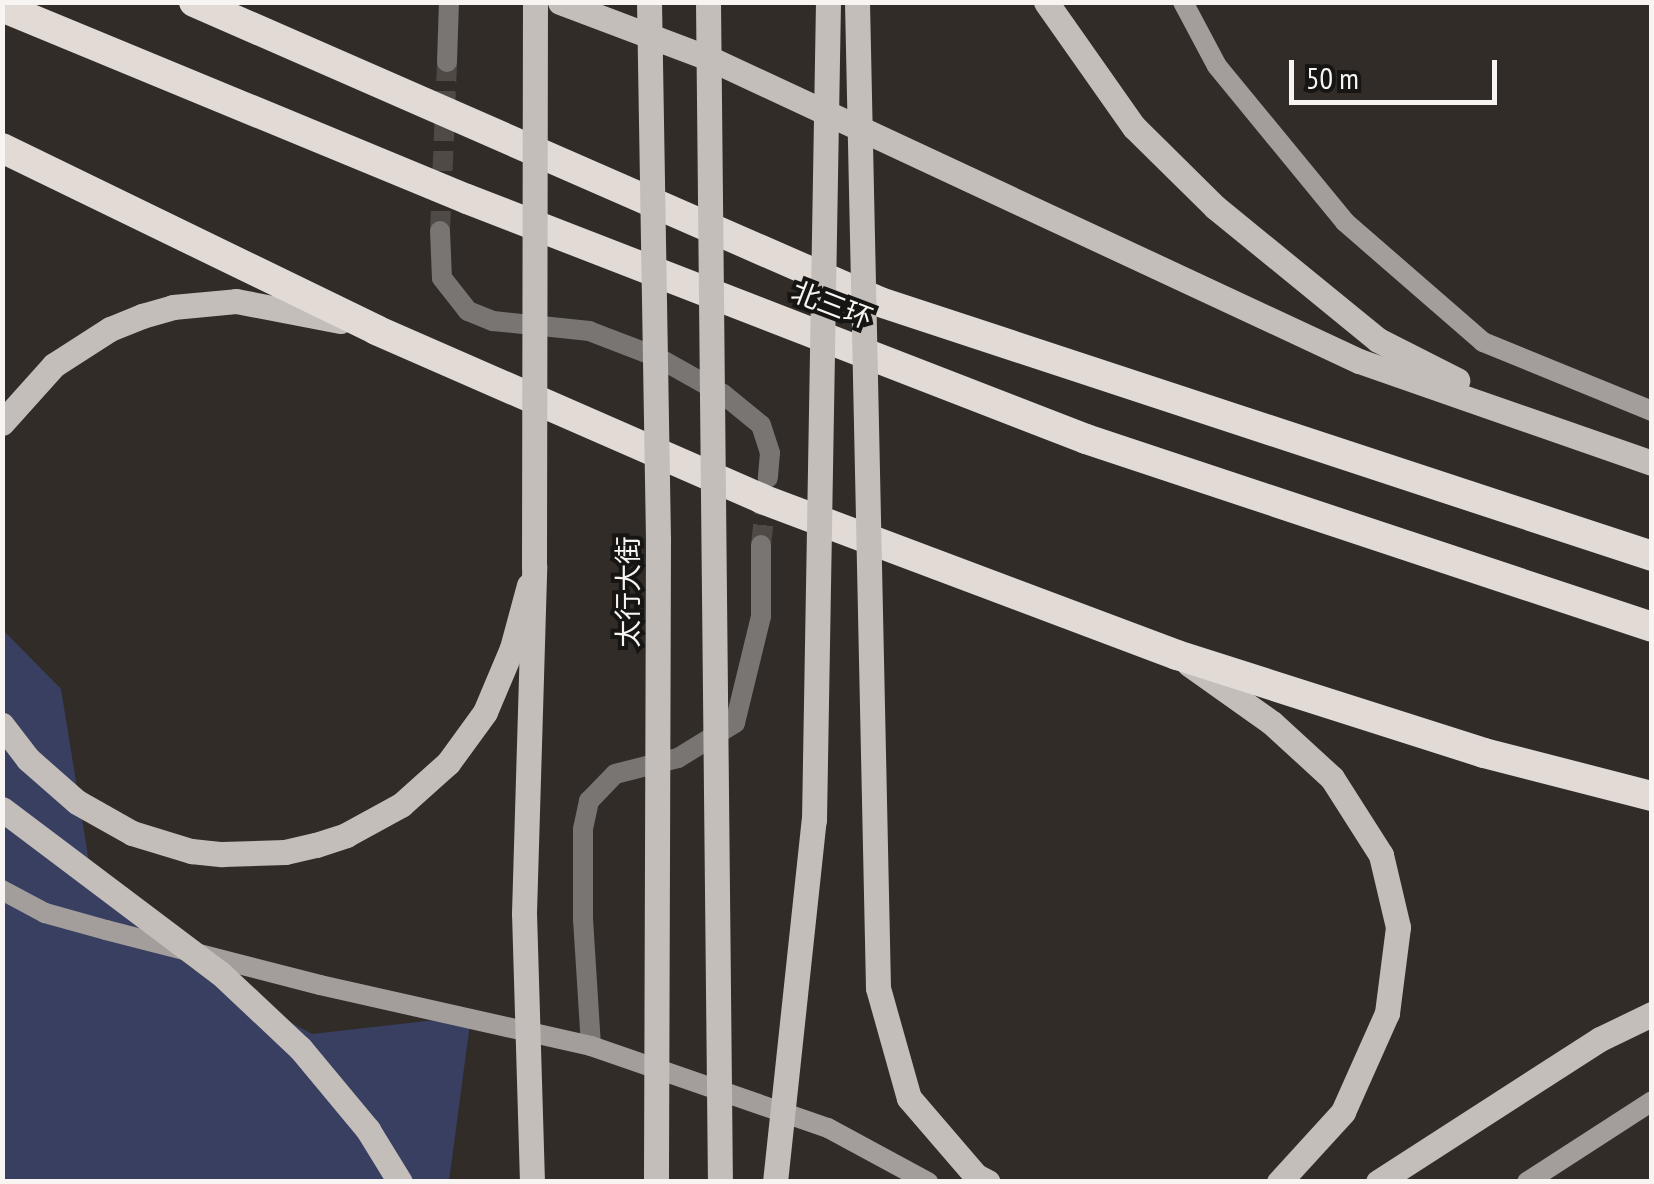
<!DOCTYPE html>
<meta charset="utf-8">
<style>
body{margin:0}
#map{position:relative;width:1654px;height:1184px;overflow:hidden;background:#312c28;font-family:"PT Sans Narrow","Noto Sans SC",sans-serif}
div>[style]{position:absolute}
.green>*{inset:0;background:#393f60}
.street-tunnel>*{height:20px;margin-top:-10px;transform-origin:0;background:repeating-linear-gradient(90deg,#4f4a46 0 20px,transparent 0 30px)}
.street>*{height:20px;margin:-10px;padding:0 10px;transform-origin:10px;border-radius:10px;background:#787573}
.secondary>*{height:20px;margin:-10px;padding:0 10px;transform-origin:10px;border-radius:10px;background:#a39e9b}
.primary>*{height:25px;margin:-12.5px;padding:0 12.5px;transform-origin:12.5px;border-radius:12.5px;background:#c3beba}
.highway>*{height:30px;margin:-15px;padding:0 15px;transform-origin:15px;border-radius:15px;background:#e1dad5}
.primary-bridge>*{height:25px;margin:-12.5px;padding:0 12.5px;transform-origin:12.5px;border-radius:12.5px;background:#c3beba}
span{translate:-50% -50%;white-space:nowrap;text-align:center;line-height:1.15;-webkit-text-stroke:8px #171513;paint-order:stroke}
.street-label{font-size:28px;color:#f7f4f1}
.frame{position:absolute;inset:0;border:5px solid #f7f4f1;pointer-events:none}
.scale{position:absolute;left:1289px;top:60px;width:208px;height:45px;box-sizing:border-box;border:5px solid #f7f4f1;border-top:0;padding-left:12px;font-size:30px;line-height:35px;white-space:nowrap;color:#f7f4f1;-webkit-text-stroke:8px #171513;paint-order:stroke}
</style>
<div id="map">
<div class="green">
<div style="clip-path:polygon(2px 629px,61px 689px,94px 893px,193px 969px,312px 1034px,471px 1016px,449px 1181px,3px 1181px)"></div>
</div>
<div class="street-tunnel">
<div style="left:440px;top:231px;width:169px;rotate:-87.6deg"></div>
<div style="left:761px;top:545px;width:55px;rotate:-83.8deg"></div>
</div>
<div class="street">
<div style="left:447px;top:62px;width:60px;rotate:-88.1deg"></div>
<div style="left:440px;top:231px;width:47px;rotate:87.6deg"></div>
<div style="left:442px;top:278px;width:42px;rotate:51.8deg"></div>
<div style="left:468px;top:311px;width:27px;rotate:22deg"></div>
<div style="left:493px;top:321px;width:97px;rotate:5.9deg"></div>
<div style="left:589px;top:331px;width:73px;rotate:20.9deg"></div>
<div style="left:657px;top:357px;width:76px;rotate:29.3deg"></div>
<div style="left:723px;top:394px;width:49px;rotate:39.2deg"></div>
<div style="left:761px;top:425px;width:29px;rotate:72deg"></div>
<div style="left:770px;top:453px;width:25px;rotate:95deg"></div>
<div style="left:591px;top:1046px;width:128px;rotate:-93.6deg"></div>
<div style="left:583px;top:918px;width:89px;rotate:-90deg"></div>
<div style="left:583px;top:829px;width:29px;rotate:-78deg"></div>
<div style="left:589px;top:801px;width:37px;rotate:-46deg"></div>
<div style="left:615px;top:774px;width:65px;rotate:-14.3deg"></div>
<div style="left:678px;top:758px;width:67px;rotate:-31.6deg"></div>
<div style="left:735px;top:723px;width:110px;rotate:-76.3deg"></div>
<div style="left:761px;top:616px;width:71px;rotate:-90deg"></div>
</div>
<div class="secondary">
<div style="left:1183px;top:2px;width:72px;rotate:62deg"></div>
<div style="left:1217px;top:66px;width:202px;rotate:50.6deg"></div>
<div style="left:1345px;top:222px;width:183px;rotate:41deg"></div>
<div style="left:1483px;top:342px;width:183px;rotate:22.2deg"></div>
<div style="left:2px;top:890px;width:49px;rotate:28.1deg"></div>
<div style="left:45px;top:913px;width:63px;rotate:15.6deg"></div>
<div style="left:106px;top:930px;width:221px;rotate:14.4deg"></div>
<div style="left:320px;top:985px;width:278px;rotate:12.7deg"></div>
<div style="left:591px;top:1046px;width:251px;rotate:19.1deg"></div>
<div style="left:828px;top:1128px;width:114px;rotate:28.4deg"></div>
<div style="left:1527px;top:1182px;width:149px;rotate:-32.9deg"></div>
</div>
<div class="primary">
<div style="left:560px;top:2px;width:161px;rotate:20.7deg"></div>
<div style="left:711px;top:59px;width:715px;rotate:24.99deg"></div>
<div style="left:1359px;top:361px;width:310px;rotate:19.2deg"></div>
<div style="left:1046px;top:2px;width:153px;rotate:54.9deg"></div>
<div style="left:1134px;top:127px;width:114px;rotate:44.6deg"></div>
<div style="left:1215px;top:207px;width:210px;rotate:39.2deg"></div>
<div style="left:1378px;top:340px;width:89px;rotate:26.9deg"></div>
<div style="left:2px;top:423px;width:78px;rotate:-48.1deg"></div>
<div style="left:54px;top:365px;width:67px;rotate:-32.7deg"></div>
<div style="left:110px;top:329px;width:35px;rotate:-22deg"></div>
<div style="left:142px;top:316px;width:32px;rotate:-16deg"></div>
<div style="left:173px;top:307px;width:63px;rotate:-5.4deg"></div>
<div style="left:236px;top:301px;width:106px;rotate:10.9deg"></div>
<div style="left:1189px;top:664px;width:102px;rotate:35.4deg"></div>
<div style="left:1272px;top:723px;width:81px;rotate:42.5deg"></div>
<div style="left:1332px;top:778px;width:91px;rotate:57.5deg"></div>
<div style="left:1381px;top:855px;width:74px;rotate:76.7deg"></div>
<div style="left:1398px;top:927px;width:87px;rotate:97.3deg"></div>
<div style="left:1387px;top:1013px;width:108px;rotate:114deg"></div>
<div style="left:1343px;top:1112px;width:95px;rotate:132.4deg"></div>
<div style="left:2px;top:725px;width:43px;rotate:52.6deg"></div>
<div style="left:28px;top:759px;width:65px;rotate:41.3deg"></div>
<div style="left:77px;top:802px;width:63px;rotate:29.4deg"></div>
<div style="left:132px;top:833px;width:62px;rotate:17deg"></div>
<div style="left:191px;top:851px;width:31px;rotate:6deg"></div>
<div style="left:222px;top:854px;width:63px;rotate:-1.8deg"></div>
<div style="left:285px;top:852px;width:32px;rotate:-13deg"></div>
<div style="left:316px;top:845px;width:32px;rotate:-18deg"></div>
<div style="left:346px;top:835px;width:63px;rotate:-28.6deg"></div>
<div style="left:401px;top:805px;width:63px;rotate:-41.8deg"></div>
<div style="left:448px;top:763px;width:63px;rotate:-54deg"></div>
<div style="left:485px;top:712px;width:69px;rotate:-67.1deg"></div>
<div style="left:512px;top:648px;width:65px;rotate:-74.9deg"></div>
<div style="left:300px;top:1048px;width:107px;rotate:50.3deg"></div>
<div style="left:368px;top:1130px;width:61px;rotate:58.4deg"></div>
<div style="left:1378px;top:1182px;width:264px;rotate:-32.8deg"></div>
<div style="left:1600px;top:1039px;width:58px;rotate:-25.7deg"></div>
</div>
<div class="highway">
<div style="left:194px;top:2px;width:749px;rotate:23.62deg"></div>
<div style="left:880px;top:302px;width:813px;rotate:18.21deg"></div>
<div style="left:2px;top:7px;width:503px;rotate:22.44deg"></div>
<div style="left:467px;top:199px;width:664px;rotate:21.19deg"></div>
<div style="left:1086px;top:439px;width:596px;rotate:18.37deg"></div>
<div style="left:2px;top:148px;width:416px;rotate:25.9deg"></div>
<div style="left:376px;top:330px;width:421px;rotate:23.6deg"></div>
<div style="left:762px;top:499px;width:443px;rotate:20.6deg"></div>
<div style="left:1177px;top:655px;width:322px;rotate:17.7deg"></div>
<div style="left:1484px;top:753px;width:173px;rotate:14.4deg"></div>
</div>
<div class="primary-bridge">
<div style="left:649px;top:2px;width:538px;rotate:89.04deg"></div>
<div style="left:658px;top:540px;width:642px;rotate:90.18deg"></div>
<div style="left:708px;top:2px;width:1180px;rotate:89.42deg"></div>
<div style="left:857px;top:2px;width:986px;rotate:88.78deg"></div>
<div style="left:878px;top:988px;width:114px;rotate:74.3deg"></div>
<div style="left:909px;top:1098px;width:103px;rotate:49.3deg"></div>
<div style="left:976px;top:1176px;width:13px;rotate:27deg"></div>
<div style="left:2px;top:809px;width:273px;rotate:37deg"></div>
<div style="left:220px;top:973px;width:110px;rotate:43.2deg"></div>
<div style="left:532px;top:1182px;width:269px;rotate:-91.7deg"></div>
<div style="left:524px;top:913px;width:347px;rotate:-88.3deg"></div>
<div style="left:534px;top:566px;width:564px;rotate:-89.9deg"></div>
<div style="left:775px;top:1182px;width:364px;rotate:-83.9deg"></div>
<div style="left:814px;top:820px;width:818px;rotate:-89.02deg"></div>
</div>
<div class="street-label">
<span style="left:832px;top:305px;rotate:21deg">北三环</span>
<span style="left:628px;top:592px;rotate:-90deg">太行大街</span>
</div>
<div class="frame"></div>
<div class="scale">50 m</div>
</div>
